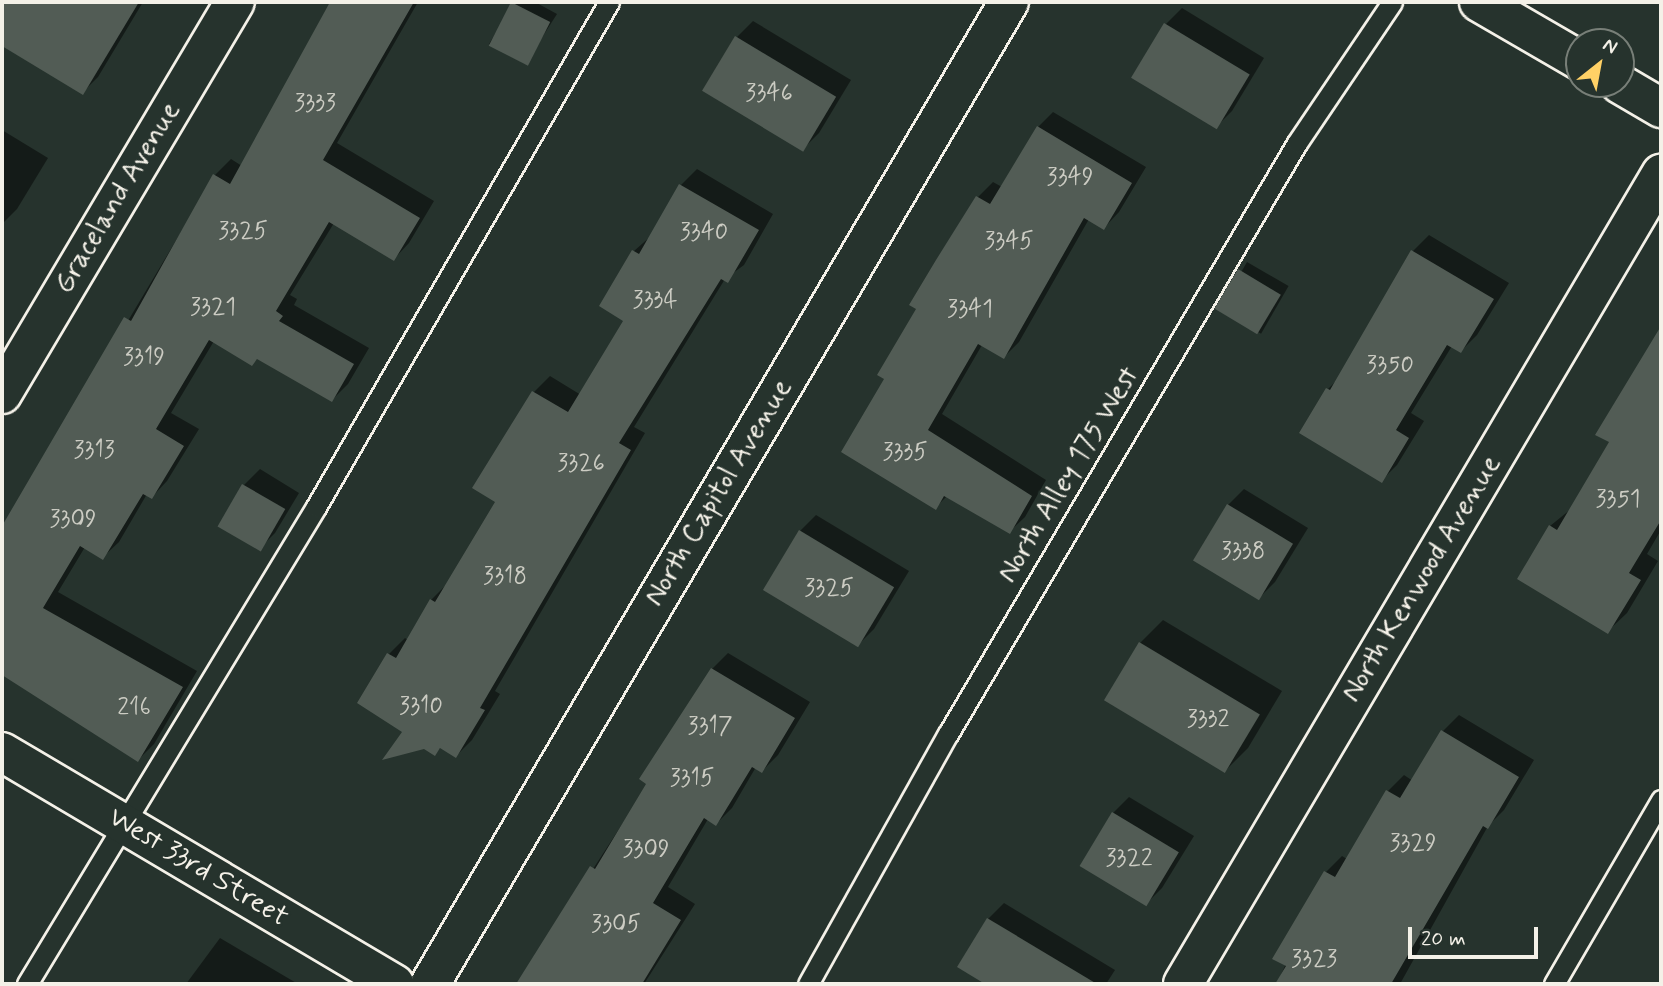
<!DOCTYPE html>
<style>
body{margin:0}
#map{position:relative;width:1663px;height:986px;overflow:hidden;background:#26332d;font-family:Mynerve,sans-serif}
div>[style]{position:absolute}
.shadow>*{inset:0;background:#0007;transform-origin:0 0}
.building>*{inset:0;background:#525c55;transform-origin:0 0}
.roads{filter:drop-shadow(2px 0 #f4f1e8) drop-shadow(-2px 0 #f4f1e8) drop-shadow(0 2px #f4f1e8) drop-shadow(0 -2px #f4f1e8)}
.service>*{height:19px;margin:-9.5px;padding:0 9.5px;transform-origin:9.5px;border-radius:9.5px;background:#26332d}
.minor>*{height:38px;margin:-19px;padding:0 19px;transform-origin:19px;border-radius:19px;background:#26332d}
.tertiary>*{height:38px;margin:-19px;padding:0 19px;transform-origin:19px;border-radius:19px;background:#26332d}
.secondary>*{height:38px;margin:-19px;padding:0 19px;transform-origin:19px;border-radius:19px;background:#26332d}
span{translate:-50% -50%;white-space:nowrap;text-align:center;line-height:1.15;-webkit-text-stroke:5px #26332d;paint-order:stroke}
.number-label{font-size:24px;color:#ccccc3}
.number-label span{-webkit-text-stroke-width:0}
.street-label{font-size:28px;color:#f4f1e8}
.frame{position:absolute;inset:0;border:4px solid #f4f1e8;pointer-events:none}
.north{position:absolute;left:1565px;top:28px;width:70px;height:70px;box-sizing:border-box;background:#26332d;border:2px solid #787f78;border-radius:50%;rotate:31deg;font-size:19px;font-weight:700;line-height:28px;text-align:center;color:#f4f1e8}
.north::after{content:'';display:block;margin:auto;width:24px;height:32px;background:#ffd166;clip-path:polygon(50% 0,100% 100%,50% 72%,0 100%)}
.scale{position:absolute;left:1408px;top:927px;width:130px;height:32px;box-sizing:border-box;border:4px solid #f4f1e8;border-top:0;padding-left:9px;font-size:21px;line-height:24px;white-space:nowrap;color:#f4f1e8;-webkit-text-stroke:5px #26332d;paint-order:stroke}
</style>
<div id="map">
<div class="shadow">
<div style="clip-path:polygon(143px 2px,98px 77px,82px 93px,2px 44px,2px 2px)"></div>
<div style="clip-path:polygon(332px 2px,418px 2px,337px 143px,434px 201px,409px 243px,394px 259px,334px 223px,290px 295px,297px 299px,294px 305px,369px 348px,348px 384px,332px 400px,258px 358px,252px 364px,214px 341px,171px 413px,199px 429px,167px 481px,152px 497px,147px 494px,119px 542px,103px 557px,85px 547px,58px 592px,197px 671px,154px 744px,138px 760px,2px 674px,2px 532px,215px 175px,231px 159px,242px 166px)"></div>
<div style="clip-path:polygon(514px 2px,535px 2px,557px 14px,525px 64px,489px 44px)"></div>
<div style="clip-path:polygon(1182px 8px,1264px 58px,1232px 111px,1216px 127px,1166px 24px)"></div>
<div style="clip-path:polygon(753px 21px,851px 80px,819px 133px,803px 149px,737px 37px)"></div>
<div style="clip-path:polygon(1053px 112px,1146px 167px,1119px 212px,1104px 228px,1089px 219px,1019px 342px,1004px 357px,982px 345px,942px 414px,1046px 480px,1025px 517px,1009px 532px,947px 496px,936px 507px,887px 379px,978px 197px,993px 182px,1002px 187px,1038px 127px)"></div>
<div style="clip-path:polygon(2px 130px,48px 158px,17px 209px,2px 224px)"></div>
<div style="clip-path:polygon(697px 169px,773px 214px,744px 265px,725px 279px,634px 427px,645px 433px,495px 691px,500px 694px,472px 740px,456px 756px,441px 747px,435px 754px,359px 702px,389px 654px,405px 638px,408px 640px,431px 600px,447px 584px,498px 501px,534px 392px,550px 376px,581px 395px,625px 320px,634px 251px,651px 236px,681px 185px)"></div>
<div style="clip-path:polygon(1429px 235px,1509px 283px,1477px 335px,1461px 351px,1452px 346px,1411px 413px,1424px 421px,1397px 465px,1381px 481px,1328px 389px,1340px 377px,1413px 251px)"></div>
<div style="left:1247px;top:262px;width:48px;height:55px;rotate:30deg"></div>
<div style="clip-path:polygon(1661px 328px,1661px 530px,1647px 554px,1658px 561px,1627px 613px,1608px 631px,1550px 526px,1571px 509px,1611px 442px,1597px 434px)"></div>
<div style="clip-path:polygon(260px 469px,299px 493px,275px 533px,259px 549px,244px 485px)"></div>
<div style="clip-path:polygon(1244px 489px,1308px 528px,1275px 582px,1259px 598px,1228px 505px)"></div>
<div style="clip-path:polygon(816px 515px,909px 571px,874px 629px,858px 645px,800px 531px)"></div>
<div style="clip-path:polygon(1163px 620px,1282px 691px,1248px 748px,1225px 771px,1106px 699px,1140px 643px)"></div>
<div style="clip-path:polygon(728px 653px,810px 702px,778px 755px,762px 771px,756px 767px,732px 808px,716px 824px,708px 819px,668px 887px,695px 904px,644px 984px,520px 981px,649px 783px,641px 779px,712px 669px)"></div>
<div style="clip-path:polygon(1459px 715px,1534px 760px,1504px 810px,1488px 826px,1400px 984px,1277px 984px,1326px 872px,1342px 856px,1347px 859px,1388px 791px,1404px 775px,1413px 781px,1443px 731px)"></div>
<div style="clip-path:polygon(1129px 797px,1194px 836px,1162px 888px,1146px 904px,1113px 813px)"></div>
<div style="clip-path:polygon(1004px 903px,1115px 970px,1106px 984px,987px 984px,988px 919px)"></div>
<div style="clip-path:polygon(220px 938px,298px 984px,186px 984px)"></div>
</div>
<div class="building">
<div style="clip-path:polygon(2px 2px,139px 2px,83px 95px,2px 46px)"></div>
<div style="clip-path:polygon(330px 2px,414px 2px,323px 160px,420px 218px,394px 261px,329px 222px,276px 311px,283px 316px,279px 321px,354px 364px,332px 402px,257px 359px,252px 366px,209px 340px,156px 429px,184px 446px,152px 499px,143px 494px,103px 560px,80px 546px,43px 608px,183px 687px,138px 762px,2px 675px,2px 526px,124px 317px,131px 321px,213px 174px,230px 184px)"></div>
<div style="left:511px;top:2px;width:44px;height:49px;rotate:27deg"></div>
<div style="left:1164px;top:23px;width:100px;height:64px;rotate:31deg"></div>
<div style="left:735px;top:36px;width:118px;height:64px;rotate:31deg"></div>
<div style="clip-path:polygon(1037px 126px,1132px 183px,1104px 230px,1084px 218px,1004px 359px,978px 344px,928px 430px,1032px 496px,1010px 534px,944px 496px,936px 510px,841px 452px,884px 379px,877px 375px,916px 309px,909px 305px,936px 260px,976px 196px,990px 204px)"></div>
<div style="clip-path:polygon(679px 184px,759px 230px,728px 283px,721px 279px,619px 443px,631px 450px,480px 708px,485px 710px,456px 758px,440px 748px,435px 756px,424px 749px,382px 760px,402px 732px,357px 703px,387px 653px,396px 658px,430px 599px,435px 602px,495px 502px,472px 488px,532px 391px,568px 412px,623px 321px,599px 306px,632px 250px,639px 254px)"></div>
<div style="clip-path:polygon(1411px 250px,1494px 299px,1461px 353px,1447px 345px,1396px 430px,1409px 438px,1382px 483px,1299px 433px,1326px 388px,1330px 390px)"></div>
<div style="left:1238px;top:269px;width:50px;height:46px;rotate:31deg"></div>
<div style="clip-path:polygon(1661px 326px,1661px 520px,1629px 573px,1641px 580px,1608px 634px,1517px 579px,1549px 525px,1557px 530px,1609px 442px,1595px 435px)"></div>
<div style="left:242px;top:484px;width:50px;height:49px;rotate:30deg"></div>
<div style="left:1227px;top:504px;width:77px;height:66px;rotate:31deg"></div>
<div style="left:799px;top:530px;width:111px;height:70px;rotate:31deg"></div>
<div style="left:1139px;top:642px;width:141px;height:68px;rotate:31deg"></div>
<div style="clip-path:polygon(711px 668px,795px 718px,762px 773px,752px 767px,716px 826px,704px 818px,653px 903px,681px 920px,642px 984px,516px 984px,590px 866px,595px 869px,646px 784px,639px 779px)"></div>
<div style="clip-path:polygon(1441px 730px,1519px 777px,1488px 829px,1483px 826px,1391px 984px,1275px 984px,1286px 966px,1272px 959px,1324px 871px,1335px 877px,1386px 790px,1400px 798px)"></div>
<div style="left:1112px;top:812px;width:78px;height:63px;rotate:31deg"></div>
<div style="clip-path:polygon(987px 918px,1097px 984px,985px 984px,957px 967px)"></div>
</div>
<div class="roads">
<div class="service">
<div style="left:27px;top:984px;width:558px;rotate:-58.79deg"></div>
<div style="left:316px;top:507px;width:584px;rotate:-59.88deg"></div>
<div style="left:808px;top:984px;width:287px;rotate:-60.8deg"></div>
<div style="left:948px;top:734px;width:686px;rotate:-59.44deg"></div>
<div style="left:1297px;top:143px;width:170px;rotate:-56deg"></div>
<div style="left:1554px;top:984px;width:213px;rotate:-59.8deg"></div>
</div>
<div class="minor">
<div style="left:2px;top:394px;width:456px;rotate:-59.3deg"></div>
<div style="left:2px;top:752px;width:456px;rotate:30.6deg"></div>
<div style="left:1183px;top:984px;width:941px;rotate:-59.45deg"></div>
</div>
<div class="tertiary">
<div style="left:1479px;top:2px;width:116px;rotate:30.1deg"></div>
<div style="left:1620px;top:84px;width:48px;rotate:30.3deg"></div>
</div>
<div class="secondary">
<div style="left:430px;top:984px;width:1140px;rotate:-59.48deg"></div>
</div>
</div>
<div class="number-label">
<span style="left:769px;top:94px">3346</span>
<span style="left:315px;top:104px">3333</span>
<span style="left:1070px;top:178px">3349</span>
<span style="left:243px;top:232px">3325</span>
<span style="left:704px;top:233px">3340</span>
<span style="left:1009px;top:242px">3345</span>
<span style="left:655px;top:301px">3334</span>
<span style="left:213px;top:308px">3321</span>
<span style="left:970px;top:310px">3341</span>
<span style="left:144px;top:358px">3319</span>
<span style="left:1390px;top:366px">3350</span>
<span style="left:94px;top:451px">3313</span>
<span style="left:905px;top:453px">3335</span>
<span style="left:581px;top:464px">3326</span>
<span style="left:1618px;top:500px">3351</span>
<span style="left:73px;top:520px">3309</span>
<span style="left:1243px;top:552px">3338</span>
<span style="left:505px;top:577px">3318</span>
<span style="left:829px;top:589px">3325</span>
<span style="left:421px;top:707px">3310</span>
<span style="left:134px;top:708px">216</span>
<span style="left:1208px;top:720px">3332</span>
<span style="left:710px;top:727px">3317</span>
<span style="left:692px;top:779px">3315</span>
<span style="left:1413px;top:844px">3329</span>
<span style="left:646px;top:850px">3309</span>
<span style="left:1129px;top:859px">3322</span>
<span style="left:616px;top:925px">3305</span>
<span style="left:1314px;top:960px">3323</span>
</div>
<div class="street-label">
<span style="left:118px;top:198px;rotate:-59deg">Graceland Avenue</span>
<span style="left:1069px;top:475px;rotate:-59deg">North Alley 175 West</span>
<span style="left:719px;top:493px;rotate:-59deg">North Capitol Avenue</span>
<span style="left:1422px;top:579px;rotate:-59deg">North Kenwood Avenue</span>
<span style="left:198px;top:868px;rotate:31deg">West 33rd Street</span>
</div>
<div class="frame"></div>
<div class="north">N</div>
<div class="scale">20 m</div>
</div>
